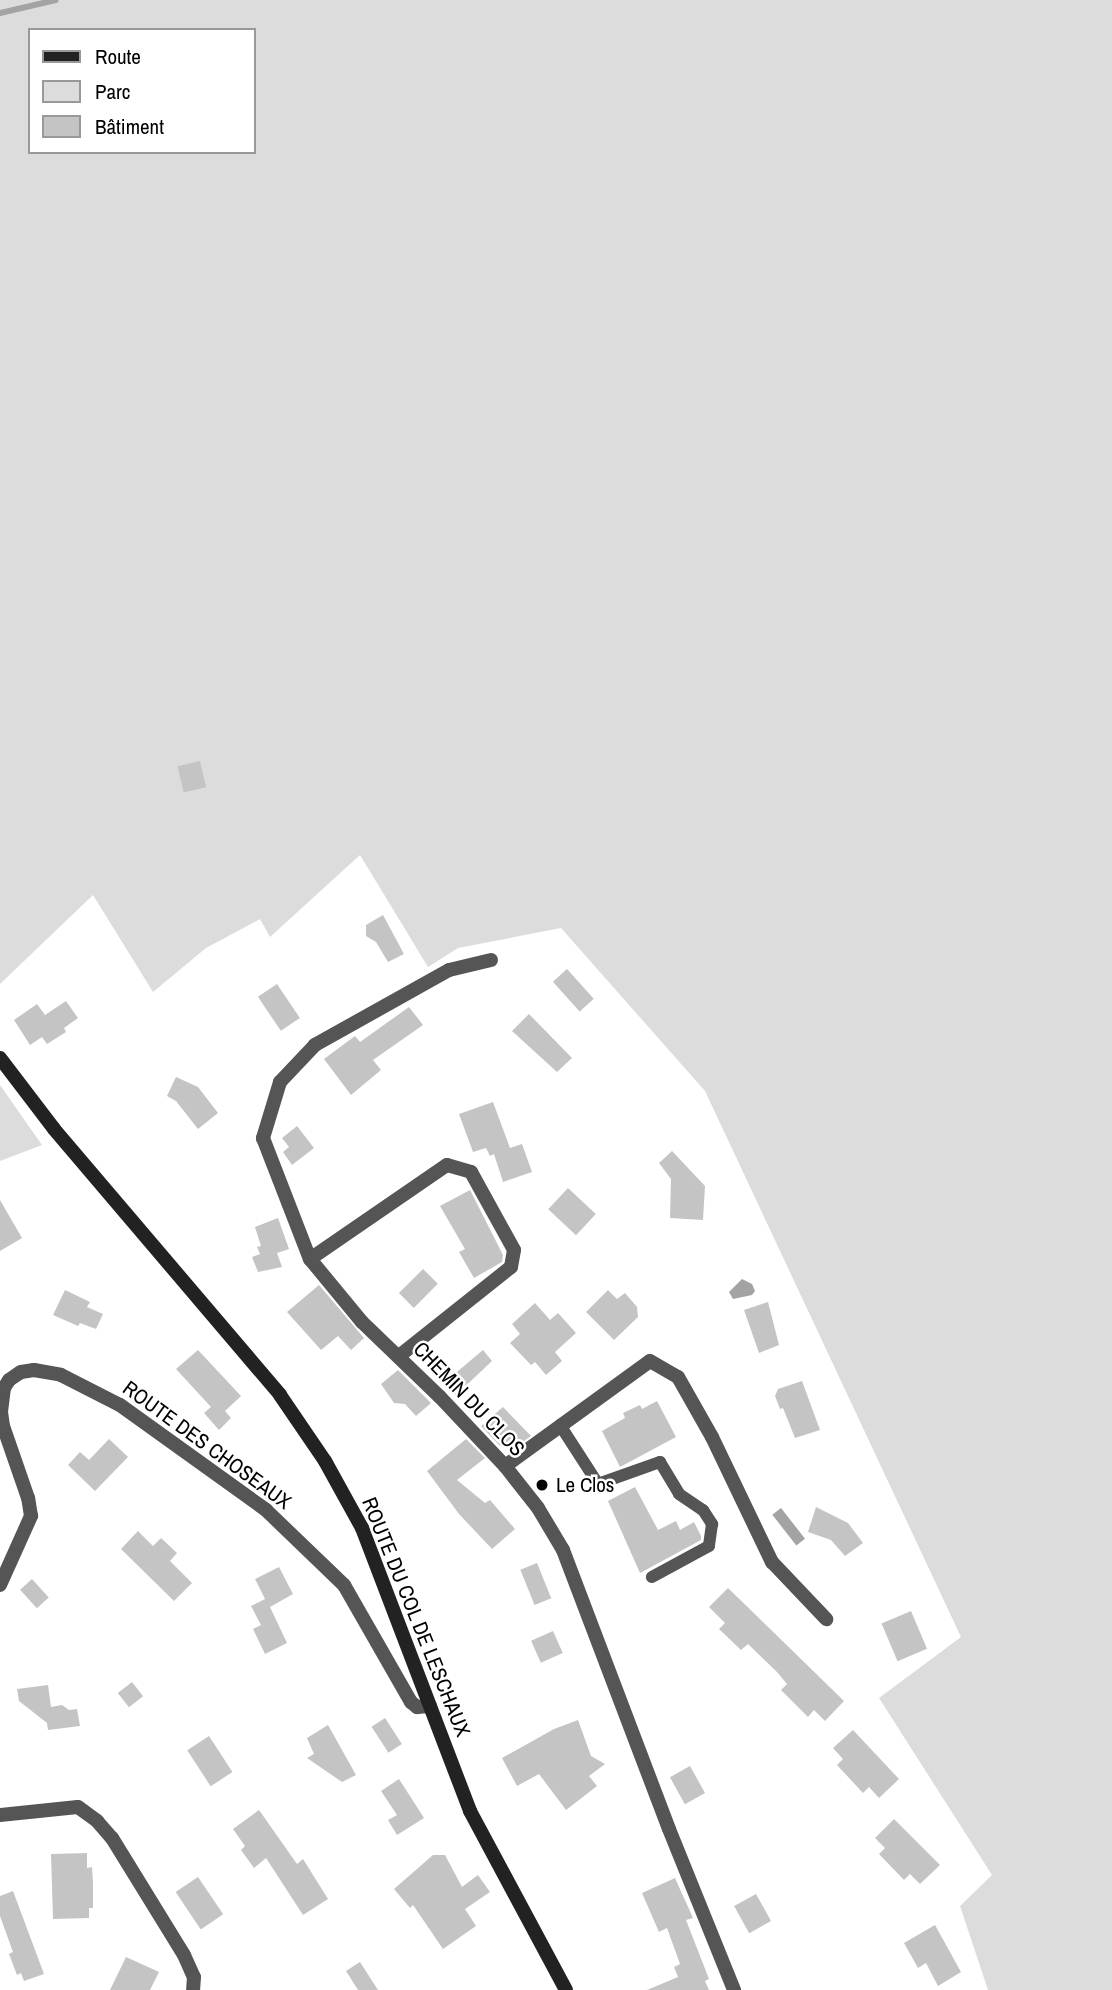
<!DOCTYPE html>
<meta charset="utf-8">
<style>
body{margin:0}
#map{position:relative;width:1112px;height:1990px;overflow:hidden;background:#fff;font-family:"Archivo Narrow",sans-serif}
div>[style]{position:absolute}
.green>*{inset:0;background:#dcdcdc}
.water>*{inset:0;background:#a3a3a3;transform-origin:0 0}
.stream>*{height:6px;margin:-3px;padding:0 3px;transform-origin:3px;border-radius:3px;background:#a3a3a3}
.building>*{inset:0;background:#c4c4c4;transform-origin:0 0}
.lane>*{height:12px;margin:-6px;padding:0 6px;transform-origin:6px;border-radius:6px;background:#555}
.street>*{height:14px;margin:-7px;padding:0 7px;transform-origin:7px;border-radius:7px;background:#555}
.secondary>*{height:14px;margin:-7px;padding:0 7px;transform-origin:7px;border-radius:7px;background:#222}
.dots>*{width:19px;height:19px;translate:-50% -50%;box-sizing:border-box;border:4px solid #fff;border-radius:50%}
span{translate:-50% -50%;white-space:nowrap;text-align:center;line-height:1.15;-webkit-text-stroke:5px #fff;paint-order:stroke}
.street-label{font-size:21px;color:#000}
.poi-label{font-size:21px;color:#000}
.left{translate:0 -50%;text-align:left}
.legend{position:absolute;left:28px;top:28px;width:228px;height:126px;box-sizing:border-box;background:#fff;border:2px solid #999;margin:0;padding:9px 12px;list-style:none;font-size:21px;color:#000}
.legend li{display:flex;align-items:center;gap:14px;height:35px}
.legend b{width:35px;border:2px solid #999}
</style>
<div id="map">
<div class="green">
<div style="clip-path:polygon(evenodd,0 0,1112px 0,1112px 1990px,988px 1990px,960px 1906px,992px 1875px,879px 1698px,961px 1637px,705px 1091px,561px 928px,458px 948px,428px 967px,360px 855px,270px 937px,260px 919px,206px 948px,153px 992px,93px 895px,0 984px,0 0,30px 30px,254px 30px,254px 152px,30px 152px,30px 30px)"></div>
<div style="clip-path:polygon(0 1085px,42px 1145px,0 1161px)"></div>
</div>
<div class="water">
<div style="clip-path:polygon(742px 1279px,752px 1284px,755px 1291px,752px 1295px,733px 1299px,729px 1292px)"></div>
<div style="left:781px;top:1508px;width:39px;height:11px;rotate:52deg"></div>
</div>
<div class="stream">
<div style="left:0;top:13px;width:57px;rotate:-13.1deg"></div>
</div>
<div class="building">
<div style="left:200px;top:761px;width:27px;height:23px;rotate:77deg"></div>
<div style="clip-path:polygon(383px 915px,404px 954px,388px 962px,376px 942px,366px 936px,366px 925px)"></div>
<div style="left:567px;top:969px;width:40px;height:19px;rotate:48deg"></div>
<div style="left:277px;top:984px;width:41px;height:23px;rotate:56deg"></div>
<div style="clip-path:polygon(66px 1001px,78px 1018px,64px 1028px,66px 1032px,47px 1044px,42px 1037px,30px 1045px,14px 1020px,37px 1004px,45px 1015px)"></div>
<div style="clip-path:polygon(409px 1007px,423px 1025px,373px 1060px,381px 1070px,351px 1095px,324px 1059px,355px 1036px,360px 1042px)"></div>
<div style="clip-path:polygon(529px 1014px,572px 1058px,557px 1072px,512px 1031px)"></div>
<div style="clip-path:polygon(176px 1077px,198px 1087px,218px 1113px,198px 1129px,176px 1101px,167px 1096px)"></div>
<div style="clip-path:polygon(493px 1102px,510px 1148px,522px 1144px,532px 1172px,503px 1182px,494px 1154px,490px 1156px,486px 1148px,473px 1152px,459px 1114px)"></div>
<div style="clip-path:polygon(297px 1126px,314px 1148px,292px 1165px,283px 1152px,289px 1147px,282px 1138px)"></div>
<div style="clip-path:polygon(672px 1151px,705px 1186px,703px 1220px,670px 1218px,671px 1179px,659px 1163px)"></div>
<div style="left:568px;top:1188px;width:38px;height:29px;rotate:43deg"></div>
<div style="clip-path:polygon(470px 1190px,503px 1255px,502px 1262px,474px 1278px,459px 1252px,465px 1249px,440px 1206px)"></div>
<div style="clip-path:polygon(0 1200px,22px 1238px,0 1251px)"></div>
<div style="clip-path:polygon(278px 1218px,289px 1249px,277px 1253px,282px 1267px,258px 1272px,252px 1257px,260px 1254px,257px 1247px,261px 1246px,255px 1227px)"></div>
<div style="left:423px;top:1269px;width:21px;height:34px;rotate:45deg"></div>
<div style="clip-path:polygon(319px 1285px,364px 1338px,351px 1350px,338px 1336px,321px 1350px,287px 1312px)"></div>
<div style="clip-path:polygon(65px 1290px,90px 1302px,87px 1307px,103px 1314px,96px 1329px,80px 1323px,78px 1326px,53px 1315px)"></div>
<div style="clip-path:polygon(608px 1290px,617px 1299px,625px 1293px,637px 1307px,638px 1317px,614px 1340px,586px 1312px)"></div>
<div style="clip-path:polygon(768px 1302px,779px 1345px,759px 1353px,744px 1310px)"></div>
<div style="clip-path:polygon(535px 1303px,550px 1320px,558px 1313px,576px 1333px,555px 1352px,562px 1361px,546px 1375px,535px 1362px,531px 1365px,510px 1343px,520px 1334px,512px 1324px)"></div>
<div style="clip-path:polygon(198px 1350px,241px 1396px,225px 1411px,231px 1418px,219px 1430px,204px 1413px,211px 1407px,176px 1369px)"></div>
<div style="clip-path:polygon(483px 1350px,492px 1361px,456px 1395px,445px 1382px)"></div>
<div style="clip-path:polygon(398px 1370px,431px 1403px,416px 1416px,405px 1404px,394px 1403px,381px 1384px)"></div>
<div style="clip-path:polygon(802px 1381px,820px 1430px,795px 1438px,783px 1408px,780px 1409px,775px 1396px,778px 1389px)"></div>
<div style="clip-path:polygon(657px 1401px,676px 1437px,620px 1467px,602px 1431px,625px 1418px,623px 1413px,640px 1405px,642px 1409px)"></div>
<div style="clip-path:polygon(503px 1407px,531px 1436px,511px 1450px,504px 1443px,500px 1446px,481px 1426px)"></div>
<div style="clip-path:polygon(109px 1439px,128px 1457px,95px 1491px,68px 1465px,80px 1452px,89px 1460px)"></div>
<div style="clip-path:polygon(466px 1439px,485px 1458px,457px 1480px,485px 1503px,490px 1500px,515px 1529px,492px 1549px,459px 1514px,427px 1471px)"></div>
<div style="clip-path:polygon(635px 1487px,658px 1530px,676px 1521px,680px 1530px,694px 1522px,701px 1536px,701px 1540px,640px 1573px,608px 1501px)"></div>
<div style="clip-path:polygon(816px 1507px,848px 1523px,863px 1543px,845px 1556px,831px 1540px,808px 1532px)"></div>
<div style="clip-path:polygon(138px 1531px,153px 1546px,161px 1538px,177px 1553px,170px 1561px,192px 1583px,174px 1601px,121px 1549px)"></div>
<div style="left:537px;top:1563px;width:38px;height:18px;rotate:68deg"></div>
<div style="clip-path:polygon(279px 1567px,293px 1594px,270px 1607px,287px 1643px,265px 1654px,253px 1629px,261px 1625px,251px 1606px,265px 1599px,255px 1579px)"></div>
<div style="left:32px;top:1579px;width:25px;height:16px;rotate:48deg"></div>
<div style="clip-path:polygon(728px 1588px,844px 1701px,825px 1721px,814px 1710px,808px 1717px,781px 1690px,787px 1684px,777px 1672px,748px 1644px,741px 1650px,719px 1629px,725px 1623px,709px 1607px)"></div>
<div style="left:911px;top:1611px;width:41px;height:32px;rotate:67deg"></div>
<div style="left:553px;top:1631px;width:24px;height:24px;rotate:66deg"></div>
<div style="left:132px;top:1682px;width:18px;height:18px;rotate:52deg"></div>
<div style="clip-path:polygon(48px 1685px,51px 1707px,62px 1705px,69px 1710px,77px 1709px,80px 1726px,48px 1730px,47px 1723px,19px 1701px,17px 1689px)"></div>
<div style="left:385px;top:1718px;width:31px;height:16px;rotate:57deg"></div>
<div style="clip-path:polygon(578px 1720px,591px 1756px,605px 1764px,589px 1776px,597px 1786px,566px 1810px,539px 1774px,517px 1786px,502px 1758px,554px 1729px)"></div>
<div style="clip-path:polygon(328px 1725px,356px 1775px,342px 1782px,307px 1758px,314px 1754px,307px 1738px)"></div>
<div style="clip-path:polygon(853px 1730px,899px 1779px,879px 1798px,869px 1787px,863px 1793px,837px 1765px,843px 1759px,833px 1748px)"></div>
<div style="left:209px;top:1736px;width:43px;height:26px;rotate:57deg"></div>
<div style="left:690px;top:1766px;width:31px;height:23px;rotate:61deg"></div>
<div style="clip-path:polygon(399px 1779px,424px 1818px,397px 1835px,388px 1820px,397px 1815px,381px 1791px)"></div>
<div style="clip-path:polygon(259px 1810px,297px 1864px,303px 1859px,328px 1899px,303px 1915px,266px 1858px,254px 1868px,241px 1850px,245px 1846px,233px 1829px)"></div>
<div style="clip-path:polygon(894px 1819px,940px 1865px,920px 1884px,910px 1874px,904px 1880px,879px 1854px,885px 1848px,875px 1838px)"></div>
<div style="clip-path:polygon(87px 1853px,87px 1868px,92px 1867px,93px 1883px,93px 1908px,89px 1908px,89px 1918px,53px 1919px,51px 1854px)"></div>
<div style="clip-path:polygon(433px 1855px,445px 1855px,462px 1887px,478px 1875px,490px 1892px,465px 1909px,476px 1926px,443px 1949px,413px 1905px,410px 1908px,394px 1889px)"></div>
<div style="left:198px;top:1877px;width:45px;height:27px;rotate:56deg"></div>
<div style="clip-path:polygon(675px 1878px,693px 1918px,686px 1920px,709px 1979px,705px 1981px,709px 1990px,647px 1990px,678px 1977px,674px 1967px,680px 1964px,667px 1928px,659px 1932px,642px 1893px)"></div>
<div style="clip-path:polygon(13px 1891px,44px 1974px,24px 1981px,21px 1973px,17px 1975px,9px 1954px,13px 1952px,0 1916px,0 1896px)"></div>
<div style="left:756px;top:1894px;width:31px;height:25px;rotate:61deg"></div>
<div style="clip-path:polygon(935px 1925px,961px 1972px,938px 1986px,926px 1963px,918px 1968px,904px 1943px)"></div>
<div style="clip-path:polygon(126px 1957px,159px 1972px,150px 1990px,110px 1990px)"></div>
<div style="clip-path:polygon(360px 1962px,378px 1990px,358px 1990px,346px 1971px)"></div>
</div>
<div class="lane">
<div style="left:560px;top:1425px;width:70px;rotate:57.2deg"></div>
<div style="left:598px;top:1484px;width:66px;rotate:-19.5deg"></div>
<div style="left:660px;top:1462px;width:37px;rotate:59deg"></div>
<div style="left:679px;top:1494px;width:29px;rotate:34deg"></div>
<div style="left:703px;top:1510px;width:17px;rotate:57deg"></div>
<div style="left:712px;top:1524px;width:22px;rotate:98deg"></div>
<div style="left:709px;top:1546px;width:65px;rotate:151.5deg"></div>
</div>
<div class="street">
<div style="left:491px;top:960px;width:43px;rotate:166.6deg"></div>
<div style="left:449px;top:970px;width:154px;rotate:150.8deg"></div>
<div style="left:315px;top:1045px;width:51px;rotate:133.4deg"></div>
<div style="left:280px;top:1082px;width:59px;rotate:106.9deg"></div>
<div style="left:263px;top:1138px;width:130px;rotate:68.8deg"></div>
<div style="left:310px;top:1259px;width:82px;rotate:50.5deg"></div>
<div style="left:362px;top:1322px;width:108px;rotate:43.9deg"></div>
<div style="left:440px;top:1397px;width:95px;rotate:46.7deg"></div>
<div style="left:505px;top:1466px;width:53px;rotate:51.8deg"></div>
<div style="left:538px;top:1508px;width:49px;rotate:59.2deg"></div>
<div style="left:563px;top:1550px;width:298px;rotate:69.2deg"></div>
<div style="left:669px;top:1829px;width:174px;rotate:68deg"></div>
<div style="left:310px;top:1259px;width:166px;rotate:-34.5deg"></div>
<div style="left:447px;top:1165px;width:25px;rotate:16deg"></div>
<div style="left:471px;top:1172px;width:89px;rotate:61.1deg"></div>
<div style="left:514px;top:1250px;width:17px;rotate:100deg"></div>
<div style="left:511px;top:1267px;width:143px;rotate:141.5deg"></div>
<div style="left:505px;top:1466px;width:179px;rotate:-35.9deg"></div>
<div style="left:650px;top:1361px;width:32px;rotate:30deg"></div>
<div style="left:678px;top:1377px;width:69px;rotate:60.5deg"></div>
<div style="left:712px;top:1437px;width:139px;rotate:64.4deg"></div>
<div style="left:772px;top:1562px;width:79px;rotate:46.5deg"></div>
<div style="left:0;top:1585px;width:76px;rotate:-65.8deg"></div>
<div style="left:31px;top:1516px;width:18px;rotate:-99deg"></div>
<div style="left:28px;top:1498px;width:76px;rotate:-109.1deg"></div>
<div style="left:3px;top:1426px;width:14px;rotate:-98deg"></div>
<div style="left:1px;top:1412px;width:24px;rotate:-83deg"></div>
<div style="left:4px;top:1388px;width:9px;rotate:-58deg"></div>
<div style="left:9px;top:1380px;width:14px;rotate:-34deg"></div>
<div style="left:21px;top:1372px;width:13px;rotate:-9deg"></div>
<div style="left:34px;top:1370px;width:27px;rotate:10deg"></div>
<div style="left:61px;top:1375px;width:66px;rotate:27deg"></div>
<div style="left:120px;top:1405px;width:180px;rotate:35.7deg"></div>
<div style="left:266px;top:1510px;width:108px;rotate:43.9deg"></div>
<div style="left:344px;top:1585px;width:135px;rotate:60.2deg"></div>
<div style="left:411px;top:1702px;width:8px;rotate:40deg"></div>
<div style="left:417px;top:1707px;width:13px;rotate:-4deg"></div>
<div style="left:0;top:1815px;width:78px;rotate:-5.9deg"></div>
<div style="left:78px;top:1807px;width:24px;rotate:36deg"></div>
<div style="left:97px;top:1821px;width:23px;rotate:49deg"></div>
<div style="left:112px;top:1838px;width:137px;rotate:58.4deg"></div>
<div style="left:184px;top:1955px;width:24px;rotate:66deg"></div>
<div style="left:194px;top:1977px;width:13px;rotate:94deg"></div>
</div>
<div class="secondary">
<div style="left:0;top:1058px;width:89px;rotate:52.7deg"></div>
<div style="left:54px;top:1129px;width:349px;rotate:49.6deg"></div>
<div style="left:280px;top:1395px;width:80px;rotate:55.7deg"></div>
<div style="left:325px;top:1461px;width:77px;rotate:61.1deg"></div>
<div style="left:362px;top:1528px;width:303px;rotate:69.1deg"></div>
<div style="left:470px;top:1811px;width:203px;rotate:61.8deg"></div>
</div>
<div class="dots">
<div style="left:542px;top:1485px;background:#000"></div>
</div>
<div class="street-label">
<span style="left:469px;top:1399px;rotate:46deg">CHEMIN DU CLOS</span>
<span style="left:207px;top:1445px;rotate:36deg">ROUTE DES CHOSEAUX</span>
<span style="left:416px;top:1617px;rotate:68deg">ROUTE DU COL DE LESCHAUX</span>
</div>
<div class="poi-label">
<span class="left" style="left:556px;top:1485px">Le Clos</span>
</div>
<ul class="legend">
<li><b style="height:9px;background:#222"></b>Route</li>
<li><b style="height:19px;background:#dcdcdc"></b>Parc</li>
<li><b style="height:19px;background:#c4c4c4"></b>Bâtiment</li>
</ul>
</div>
